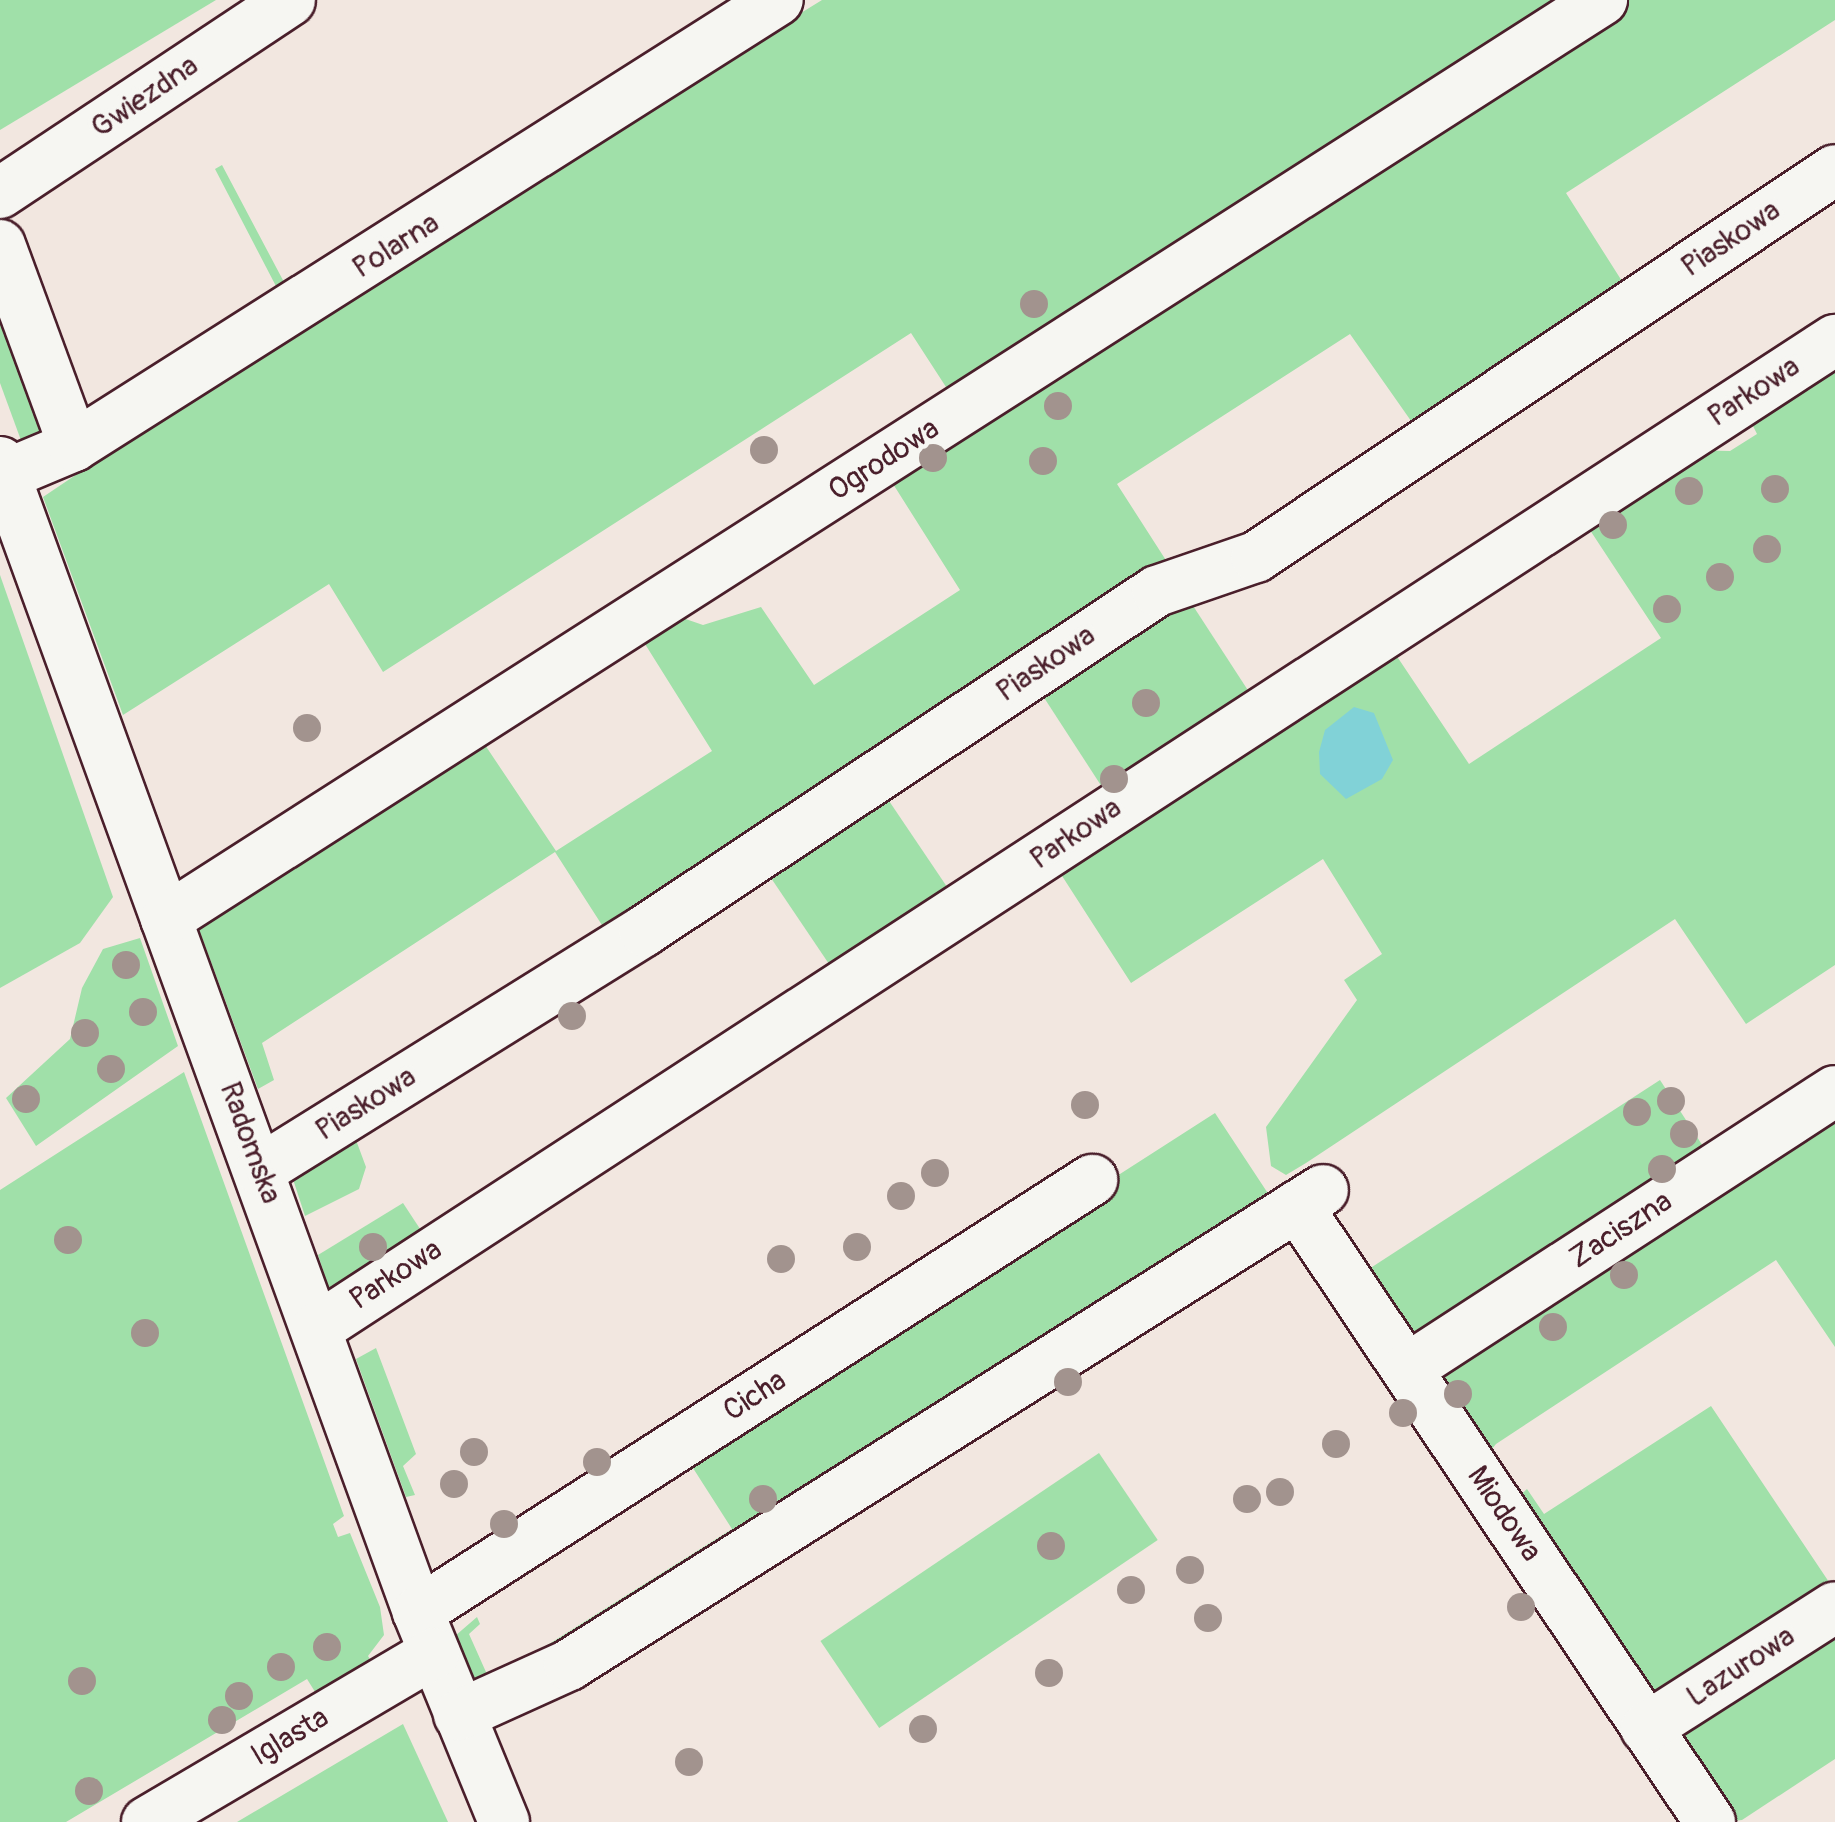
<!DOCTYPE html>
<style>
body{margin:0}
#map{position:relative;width:1835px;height:1822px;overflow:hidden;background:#f2e7e0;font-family:Pangolin,sans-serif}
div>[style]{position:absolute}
.green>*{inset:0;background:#a0e0a9;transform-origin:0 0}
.water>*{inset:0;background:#81d2d7}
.roads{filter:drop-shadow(2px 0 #4a1f2b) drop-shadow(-2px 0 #4a1f2b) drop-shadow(0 2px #4a1f2b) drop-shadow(0 -2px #4a1f2b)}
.minor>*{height:50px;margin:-25px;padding:0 25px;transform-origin:25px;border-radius:25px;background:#f6f6f2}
.trees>*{width:28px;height:28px;margin:-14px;border-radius:50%;background:#a2938e}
span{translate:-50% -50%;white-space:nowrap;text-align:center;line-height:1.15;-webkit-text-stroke:9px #f6f6f2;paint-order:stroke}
.street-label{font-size:30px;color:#4a1f2b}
</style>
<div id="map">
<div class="green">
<div style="clip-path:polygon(0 0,216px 0,0 130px)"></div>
<div style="clip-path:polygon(822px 0,1835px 0,1835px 20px,1566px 193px,1627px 289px,1416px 428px,1350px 334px,1117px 484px,1169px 565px,609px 936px,555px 852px,262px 1043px,274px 1080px,258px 1089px,194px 916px,477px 733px,556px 851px,712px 751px,640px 636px,674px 615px,703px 625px,761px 607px,814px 685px,960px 590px,888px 476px,957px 404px,911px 333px,383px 672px,329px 584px,123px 715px,43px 497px,357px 286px)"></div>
<div style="clip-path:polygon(222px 165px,285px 284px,399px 211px,406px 217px,278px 290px,215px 169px)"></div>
<div style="clip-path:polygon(0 320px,46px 442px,26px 454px,0 383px)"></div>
<div style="clip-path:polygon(1835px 356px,1835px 965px,1746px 1024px,1675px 919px,1306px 1163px,1286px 1175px,1271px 1166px,1266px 1127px,1357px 1000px,1344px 980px,1382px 954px,1323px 859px,1131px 983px,1055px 865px,1390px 646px,1469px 764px,1661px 638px,1582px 518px,1684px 450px,1730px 451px,1757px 434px,1747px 414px)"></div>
<div style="clip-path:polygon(0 575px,113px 897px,80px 943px,0 988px)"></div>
<div style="left:1186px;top:595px;width:128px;height:175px;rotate:57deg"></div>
<div style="left:883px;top:792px;width:130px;height:141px;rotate:56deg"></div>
<div style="clip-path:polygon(140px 938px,178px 1046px,36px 1146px,6px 1098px,70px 1039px,82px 988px,103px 949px)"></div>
<div style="clip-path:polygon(583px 989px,356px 1140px,366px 1167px,359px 1189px,305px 1216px,290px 1170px)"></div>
<div style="clip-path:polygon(184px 1072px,344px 1516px,333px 1524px,338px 1537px,350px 1533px,380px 1607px,384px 1635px,368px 1656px,377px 1671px,322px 1703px,307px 1679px,66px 1822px,0 1822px,0 1190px)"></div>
<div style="left:1660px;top:1080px;width:90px;height:354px;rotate:57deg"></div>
<div style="clip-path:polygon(1215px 1113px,1277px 1207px,479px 1692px,455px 1636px,477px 1617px,480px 1624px,469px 1634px,490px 1681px,732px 1529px,684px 1454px)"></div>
<div style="clip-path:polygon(1835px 1114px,1835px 1347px,1776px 1260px,1496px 1444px,1483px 1460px,1426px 1378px)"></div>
<div style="clip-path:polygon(403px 1203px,428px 1241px,334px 1304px,318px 1255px)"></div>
<div style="clip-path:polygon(376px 1348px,416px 1454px,403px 1466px,415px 1495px,406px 1497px,356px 1359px)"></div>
<div style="clip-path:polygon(1711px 1406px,1833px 1588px,1649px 1704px,1511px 1504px,1527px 1489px,1544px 1514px)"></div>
<div style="left:1099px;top:1453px;width:105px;height:336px;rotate:56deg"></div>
<div style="clip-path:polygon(1835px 1619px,1835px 1759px,1742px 1820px,1722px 1822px,1680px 1752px,1680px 1719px)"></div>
<div style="clip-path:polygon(403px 1724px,448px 1822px,237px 1822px)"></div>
</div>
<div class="water">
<div style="clip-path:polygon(1354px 707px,1374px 713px,1393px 760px,1382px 779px,1346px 799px,1320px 774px,1319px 752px,1325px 730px)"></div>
</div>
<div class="roads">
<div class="minor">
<div style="left:0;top:193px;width:348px;rotate:-33.6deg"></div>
<div style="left:0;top:245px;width:214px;rotate:69.8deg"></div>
<div style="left:0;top:462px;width:1224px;rotate:70.02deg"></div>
<div style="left:418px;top:1612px;width:227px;rotate:67.7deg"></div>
<div style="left:5px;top:475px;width:75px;rotate:-22.8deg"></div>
<div style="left:74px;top:446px;width:833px;rotate:-32.36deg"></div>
<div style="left:166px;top:919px;width:1705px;rotate:-32.62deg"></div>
<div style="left:260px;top:1170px;width:452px;rotate:-31.9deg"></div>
<div style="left:644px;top:931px;width:615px;rotate:-33.54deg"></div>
<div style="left:1157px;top:591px;width:105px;rotate:-19deg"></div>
<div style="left:1256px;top:557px;width:696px;rotate:-33.76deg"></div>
<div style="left:1297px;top:1206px;width:742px;rotate:56.16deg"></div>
<div style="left:316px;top:1329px;width:1813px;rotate:-33.07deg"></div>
<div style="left:1407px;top:1369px;width:510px;rotate:-33.01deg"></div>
<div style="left:418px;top:1612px;width:801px;rotate:-32.66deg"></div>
<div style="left:459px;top:1715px;width:121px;rotate:-24.4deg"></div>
<div style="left:569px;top:1665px;width:891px;rotate:-32.21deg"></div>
<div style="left:1646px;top:1728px;width:224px;rotate:-32.6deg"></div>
<div style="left:147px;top:1822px;width:333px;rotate:-30.5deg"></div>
</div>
</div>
<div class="trees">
<div style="left:1034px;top:304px"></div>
<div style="left:1058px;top:406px"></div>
<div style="left:764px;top:450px"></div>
<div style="left:933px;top:458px"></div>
<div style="left:1043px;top:461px"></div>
<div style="left:1775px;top:489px"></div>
<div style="left:1689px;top:491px"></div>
<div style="left:1613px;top:525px"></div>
<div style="left:1767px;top:549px"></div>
<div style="left:1720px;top:577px"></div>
<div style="left:1667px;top:609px"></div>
<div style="left:1146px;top:703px"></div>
<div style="left:307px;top:728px"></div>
<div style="left:1114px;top:779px"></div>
<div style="left:126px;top:965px"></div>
<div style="left:143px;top:1012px"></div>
<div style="left:572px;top:1016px"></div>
<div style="left:85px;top:1033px"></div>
<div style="left:111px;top:1069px"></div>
<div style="left:26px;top:1099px"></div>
<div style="left:1671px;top:1101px"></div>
<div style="left:1085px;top:1105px"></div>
<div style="left:1637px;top:1112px"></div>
<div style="left:1684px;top:1134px"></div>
<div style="left:1662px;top:1169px"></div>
<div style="left:935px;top:1173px"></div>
<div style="left:901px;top:1196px"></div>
<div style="left:68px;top:1240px"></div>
<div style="left:373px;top:1247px"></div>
<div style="left:857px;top:1247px"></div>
<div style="left:781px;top:1259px"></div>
<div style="left:1624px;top:1275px"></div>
<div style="left:1553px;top:1327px"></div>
<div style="left:145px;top:1333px"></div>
<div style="left:1068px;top:1382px"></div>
<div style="left:1458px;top:1394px"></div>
<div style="left:1403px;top:1413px"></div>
<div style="left:1336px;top:1444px"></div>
<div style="left:474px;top:1452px"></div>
<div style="left:597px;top:1462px"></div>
<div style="left:454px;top:1484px"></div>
<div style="left:1280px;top:1492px"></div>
<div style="left:763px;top:1499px"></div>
<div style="left:1247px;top:1499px"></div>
<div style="left:504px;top:1524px"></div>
<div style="left:1051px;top:1546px"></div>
<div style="left:1190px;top:1570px"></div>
<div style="left:1131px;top:1590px"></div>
<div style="left:1521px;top:1607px"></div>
<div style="left:1208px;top:1618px"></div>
<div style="left:327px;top:1647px"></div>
<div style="left:281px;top:1667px"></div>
<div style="left:1049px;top:1673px"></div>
<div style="left:82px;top:1681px"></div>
<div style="left:239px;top:1696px"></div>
<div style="left:222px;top:1720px"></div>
<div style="left:923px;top:1729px"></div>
<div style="left:689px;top:1762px"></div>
<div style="left:89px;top:1791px"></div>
</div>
<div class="street-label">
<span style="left:145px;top:97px;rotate:-34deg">Gwiezdna</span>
<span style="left:1731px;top:239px;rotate:-34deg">Piaskowa</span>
<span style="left:396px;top:246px;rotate:-32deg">Polarna</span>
<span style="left:1754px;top:392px;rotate:-33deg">Parkowa</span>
<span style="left:884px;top:460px;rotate:-33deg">Ogrodowa</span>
<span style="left:1046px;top:664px;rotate:-34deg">Piaskowa</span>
<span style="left:1076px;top:834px;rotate:-34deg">Parkowa</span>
<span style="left:366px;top:1104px;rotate:-32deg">Piaskowa</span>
<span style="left:250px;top:1143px;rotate:70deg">Radomska</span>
<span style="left:1621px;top:1230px;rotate:-33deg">Zaciszna</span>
<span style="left:396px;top:1275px;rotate:-33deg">Parkowa</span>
<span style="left:755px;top:1396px;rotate:-33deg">Cicha</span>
<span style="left:1504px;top:1514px;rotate:56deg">Miodowa</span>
<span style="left:1741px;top:1667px;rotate:-33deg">Lazurowa</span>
<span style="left:290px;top:1737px;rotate:-31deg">Iglasta</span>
</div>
</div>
